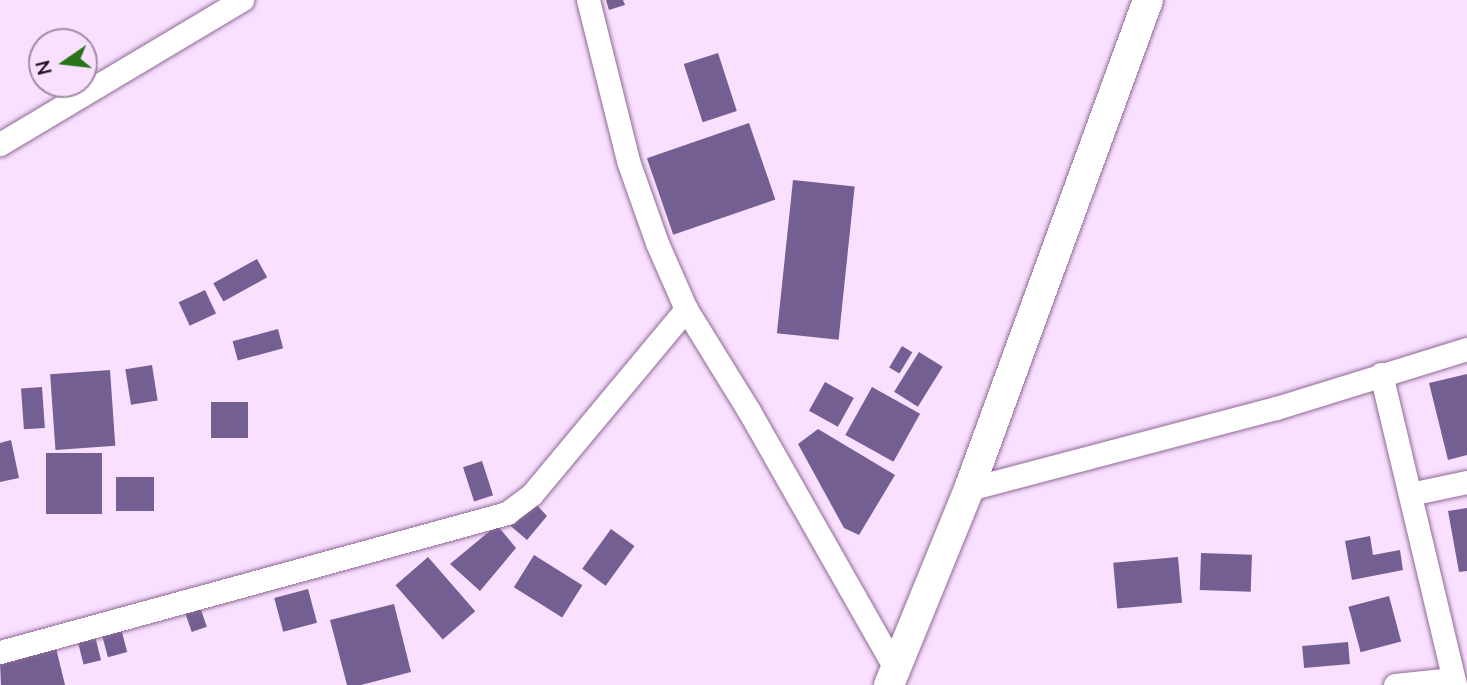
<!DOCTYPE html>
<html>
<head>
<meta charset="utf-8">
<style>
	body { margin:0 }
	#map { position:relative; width:1467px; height:685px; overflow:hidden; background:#f9e0fe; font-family:"Nunito Sans",sans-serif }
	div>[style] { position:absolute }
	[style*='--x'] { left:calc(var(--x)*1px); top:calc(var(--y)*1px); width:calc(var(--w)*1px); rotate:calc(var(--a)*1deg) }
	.building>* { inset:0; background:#735f92; transform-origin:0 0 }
	.roads { filter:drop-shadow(0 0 2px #8f6995) drop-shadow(0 0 2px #8f6995) }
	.minor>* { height:23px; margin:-11.5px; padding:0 11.5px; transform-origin:11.5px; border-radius:11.5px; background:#fff }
	.tertiary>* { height:30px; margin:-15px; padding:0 15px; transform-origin:15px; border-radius:15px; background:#fff }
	span { translate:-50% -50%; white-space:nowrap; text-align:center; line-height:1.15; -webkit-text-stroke:6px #f9e0fe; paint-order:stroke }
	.north { position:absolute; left:28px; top:28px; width:70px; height:70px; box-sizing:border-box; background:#f9e0fe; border:2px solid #a18ca4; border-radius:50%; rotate:256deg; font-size:19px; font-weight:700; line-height:28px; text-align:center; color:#1c0d1e }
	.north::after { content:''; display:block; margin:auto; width:24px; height:32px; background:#27741b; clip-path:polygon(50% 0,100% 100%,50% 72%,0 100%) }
</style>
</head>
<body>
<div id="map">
	<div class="building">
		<div style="clip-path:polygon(606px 0,623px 0,625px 5px,609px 10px)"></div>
		<div style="left:718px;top:53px;width:61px;height:36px;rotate:72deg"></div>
		<div style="left:749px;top:123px;width:81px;height:108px;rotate:71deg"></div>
		<div style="left:793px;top:180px;width:62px;height:154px;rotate:6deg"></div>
		<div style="left:257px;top:259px;width:21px;height:50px;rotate:61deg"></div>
		<div style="left:205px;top:290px;width:26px;height:29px;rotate:65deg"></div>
		<div style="left:278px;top:329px;width:20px;height:47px;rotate:75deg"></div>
		<div style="left:902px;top:346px;width:12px;height:25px;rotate:31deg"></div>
		<div style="left:919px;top:352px;width:28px;height:47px;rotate:32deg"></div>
		<div style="left:152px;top:365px;width:36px;height:27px;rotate:81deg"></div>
		<div style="left:110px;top:370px;width:76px;height:60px;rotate:86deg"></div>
		<div style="clip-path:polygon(1467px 374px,1467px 455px,1448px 460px,1429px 383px)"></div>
		<div style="left:825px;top:382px;width:33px;height:33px;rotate:29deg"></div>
		<div style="left:42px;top:387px;width:41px;height:21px;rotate:86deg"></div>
		<div style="left:872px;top:387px;width:55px;height:55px;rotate:29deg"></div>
		<div style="left:211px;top:402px;width:37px;height:36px"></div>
		<div style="clip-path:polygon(818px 429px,895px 475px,859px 535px,844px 528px,798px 444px)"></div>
		<div style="clip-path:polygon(11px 440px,19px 478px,0 482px,0 443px)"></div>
		<div style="left:46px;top:453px;width:56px;height:61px"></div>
		<div style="left:482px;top:461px;width:36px;height:20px;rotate:72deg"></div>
		<div style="left:116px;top:477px;width:38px;height:34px"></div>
		<div style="clip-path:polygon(534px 502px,547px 516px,527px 540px,507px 523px)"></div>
		<div style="clip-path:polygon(1467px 508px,1467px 571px,1459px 572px,1448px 511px)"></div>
		<div style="clip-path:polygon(497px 525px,516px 548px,480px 591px,450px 564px)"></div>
		<div style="left:611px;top:529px;width:29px;height:49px;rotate:36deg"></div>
		<div style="clip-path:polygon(1370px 536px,1373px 555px,1400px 550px,1403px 570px,1352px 580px,1345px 541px)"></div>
		<div style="left:1201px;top:553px;width:51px;height:37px;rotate:2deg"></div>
		<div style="left:534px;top:555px;width:57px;height:38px;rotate:32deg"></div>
		<div style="left:428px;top:557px;width:72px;height:43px;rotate:49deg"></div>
		<div style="left:1178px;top:557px;width:46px;height:65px;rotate:85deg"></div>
		<div style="left:308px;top:589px;width:35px;height:35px;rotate:75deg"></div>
		<div style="left:1389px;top:596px;width:47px;height:42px;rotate:75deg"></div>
		<div style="clip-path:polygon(394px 604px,411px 672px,361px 685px,347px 685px,330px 620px)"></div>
		<div style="left:200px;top:607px;width:21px;height:16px;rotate:71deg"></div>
		<div style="left:120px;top:625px;width:28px;height:20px;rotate:75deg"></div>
		<div style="left:95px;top:636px;width:25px;height:18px;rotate:76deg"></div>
		<div style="left:1348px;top:642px;width:22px;height:46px;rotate:85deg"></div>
		<div style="clip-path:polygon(56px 648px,65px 685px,1px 685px,0 662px)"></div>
	</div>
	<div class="roads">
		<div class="minor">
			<div style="--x:588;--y:0;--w:166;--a:76"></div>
			<div style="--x:628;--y:161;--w:87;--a:70.5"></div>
			<div style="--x:657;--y:243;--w:72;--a:66.3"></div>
			<div style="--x:686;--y:309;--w:120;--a:58.3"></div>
			<div style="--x:749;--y:411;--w:296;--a:60.4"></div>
			<div style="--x:0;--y:144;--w:282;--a:-30.8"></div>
			<div style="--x:1381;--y:374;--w:320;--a:76.6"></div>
			<div style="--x:969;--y:489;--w:318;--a:-14.8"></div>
			<div style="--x:1276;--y:408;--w:200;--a:-17.2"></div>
			<div style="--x:1410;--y:494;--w:58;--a:-11.9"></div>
			<div style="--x:0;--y:652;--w:526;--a:-15.33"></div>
			<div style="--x:507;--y:513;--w:31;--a:-37"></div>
			<div style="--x:532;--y:494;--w:241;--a:-50.2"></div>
			<div style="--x:1395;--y:685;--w:58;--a:-5.9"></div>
		</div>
		<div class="tertiary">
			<div style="--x:889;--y:685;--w:212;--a:-67.8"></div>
			<div style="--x:969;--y:489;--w:521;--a:-69.89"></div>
		</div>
	</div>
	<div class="north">N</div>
</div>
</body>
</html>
